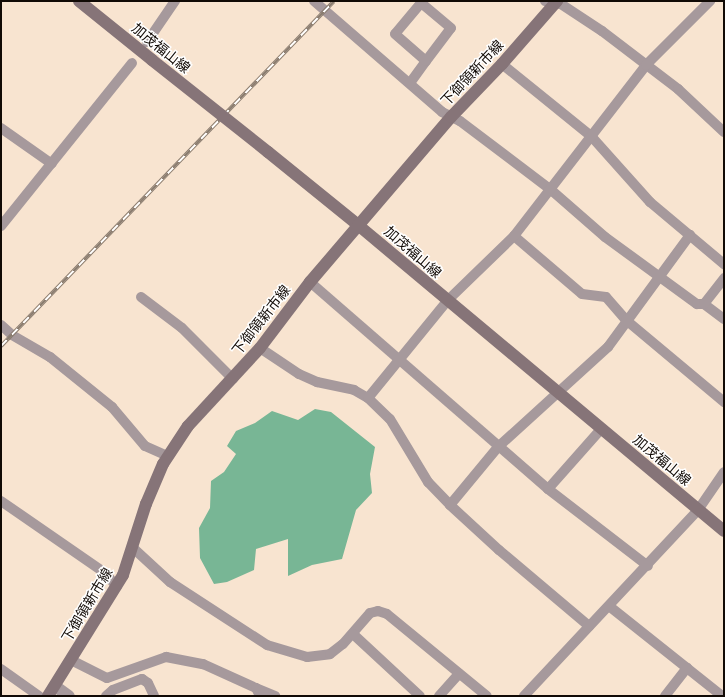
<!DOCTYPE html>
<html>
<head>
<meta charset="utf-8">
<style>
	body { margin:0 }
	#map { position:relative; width:725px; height:697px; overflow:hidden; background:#f8e4d0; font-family:"Asap Condensed","Noto Sans JP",sans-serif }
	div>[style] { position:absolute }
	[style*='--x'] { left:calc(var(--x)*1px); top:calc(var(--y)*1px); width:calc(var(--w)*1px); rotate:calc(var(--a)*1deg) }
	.forest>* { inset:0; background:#78b695 }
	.minor>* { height:10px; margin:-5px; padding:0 5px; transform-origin:5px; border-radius:5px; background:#a6999c }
	.tertiary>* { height:12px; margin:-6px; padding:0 6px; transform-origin:6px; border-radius:6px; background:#a6999c }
	.secondary>* { height:12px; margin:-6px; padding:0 6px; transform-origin:6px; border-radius:6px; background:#867478 }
	.rail>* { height:4px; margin-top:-2px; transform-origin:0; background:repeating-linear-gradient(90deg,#fff 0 8px,#8a7c6f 0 16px); box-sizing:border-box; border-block:1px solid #8a7c6f }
	.secondary-bridge>* { height:12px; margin:-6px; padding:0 6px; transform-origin:6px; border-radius:6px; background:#867478 }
	span { translate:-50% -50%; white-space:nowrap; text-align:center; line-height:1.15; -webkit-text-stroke:3px #fff; paint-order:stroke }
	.street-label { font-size:14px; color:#110a05 }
	.frame { position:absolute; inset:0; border:2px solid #110a05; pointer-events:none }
</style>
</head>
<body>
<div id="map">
	<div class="forest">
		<div style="clip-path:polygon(315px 409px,331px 412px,375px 447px,370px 474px,372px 493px,356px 510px,342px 559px,312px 565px,288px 576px,288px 539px,256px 549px,254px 570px,227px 582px,214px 584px,200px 558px,199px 528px,210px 508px,211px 481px,224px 472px,236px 454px,227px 446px,236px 431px,255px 423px,272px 411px,298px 420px)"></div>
	</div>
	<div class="minor">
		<div style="--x:314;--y:1;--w:169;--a:40.9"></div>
		<div style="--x:442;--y:112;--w:20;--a:27"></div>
		<div style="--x:460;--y:121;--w:113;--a:37.1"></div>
		<div style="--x:550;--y:189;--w:73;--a:41.1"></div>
		<div style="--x:605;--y:237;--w:114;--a:36.1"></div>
		<div style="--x:697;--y:304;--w:7;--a:0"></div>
		<div style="--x:704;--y:304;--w:25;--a:37"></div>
		<div style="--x:545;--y:1;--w:16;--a:11"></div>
		<div style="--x:561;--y:4;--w:49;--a:33.4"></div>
		<div style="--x:602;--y:31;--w:96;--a:37.3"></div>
		<div style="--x:678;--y:89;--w:63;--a:43.1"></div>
		<div style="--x:147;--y:42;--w:50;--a:-55.7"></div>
		<div style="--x:502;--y:64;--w:114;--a:39"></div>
		<div style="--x:591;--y:136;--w:89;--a:48.2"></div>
		<div style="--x:650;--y:202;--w:97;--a:40"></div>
		<div style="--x:410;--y:83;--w:27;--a:-54"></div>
		<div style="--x:426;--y:61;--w:41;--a:-52.9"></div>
		<div style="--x:451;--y:28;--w:39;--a:-140"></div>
		<div style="--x:421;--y:3;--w:40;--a:130"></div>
		<div style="--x:395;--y:34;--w:41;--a:41.1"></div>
		<div style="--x:1;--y:128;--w:62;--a:35.2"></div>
		<div style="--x:1;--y:226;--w:209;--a:-51.2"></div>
		<div style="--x:514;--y:236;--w:89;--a:40.5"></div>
		<div style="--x:582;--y:294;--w:24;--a:7"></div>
		<div style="--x:606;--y:297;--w:30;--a:49"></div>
		<div style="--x:626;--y:320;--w:128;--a:39.9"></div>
		<div style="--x:310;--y:282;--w:315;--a:41"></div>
		<div style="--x:548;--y:489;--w:126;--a:37.6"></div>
		<div style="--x:141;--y:297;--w:51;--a:37.1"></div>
		<div style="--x:182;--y:328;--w:72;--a:45"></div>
		<div style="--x:704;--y:304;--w:33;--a:-52"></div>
		<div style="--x:1;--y:325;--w:15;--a:42"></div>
		<div style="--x:12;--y:335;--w:44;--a:30.1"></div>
		<div style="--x:50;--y:357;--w:80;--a:38.9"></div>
		<div style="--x:112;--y:407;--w:51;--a:49.8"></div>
		<div style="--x:145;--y:446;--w:24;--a:24"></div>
		<div style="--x:260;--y:348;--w:47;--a:33.7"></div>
		<div style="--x:299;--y:374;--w:20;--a:24"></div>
		<div style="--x:317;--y:382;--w:38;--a:12"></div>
		<div style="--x:354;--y:390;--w:16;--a:30"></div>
		<div style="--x:368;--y:398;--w:30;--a:44"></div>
		<div style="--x:390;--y:419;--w:74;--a:58.9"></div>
		<div style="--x:428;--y:482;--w:32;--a:46"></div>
		<div style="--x:450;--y:505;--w:67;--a:42.6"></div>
		<div style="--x:499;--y:550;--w:118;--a:40.2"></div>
		<div style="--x:368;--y:398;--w:125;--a:-50.8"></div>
		<div style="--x:447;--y:301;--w:93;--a:-44.1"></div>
		<div style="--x:514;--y:236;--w:216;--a:-52.3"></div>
		<div style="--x:646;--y:65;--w:91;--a:-45"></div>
		<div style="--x:548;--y:489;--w:80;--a:-48.5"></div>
		<div style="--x:1;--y:501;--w:126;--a:34.7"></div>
		<div style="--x:105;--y:573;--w:18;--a:49"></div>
		<div style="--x:450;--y:505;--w:75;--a:-50.4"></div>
		<div style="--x:498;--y:447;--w:149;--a:-42.3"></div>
		<div style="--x:608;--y:347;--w:139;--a:-53.8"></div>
		<div style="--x:132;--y:547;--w:52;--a:42.6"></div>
		<div style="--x:170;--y:582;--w:116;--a:33"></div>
		<div style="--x:267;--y:645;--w:42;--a:16.7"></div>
		<div style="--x:307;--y:657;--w:23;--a:-7"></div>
		<div style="--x:330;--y:654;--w:16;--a:-38"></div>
		<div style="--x:343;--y:644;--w:41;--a:-48.9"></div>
		<div style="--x:370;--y:613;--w:8;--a:-14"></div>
		<div style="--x:378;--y:611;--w:9;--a:18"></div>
		<div style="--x:387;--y:614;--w:129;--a:39.4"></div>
		<div style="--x:609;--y:606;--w:144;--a:38.5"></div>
		<div style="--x:353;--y:634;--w:91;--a:42.8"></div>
		<div style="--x:71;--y:660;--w:40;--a:26.6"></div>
		<div style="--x:107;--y:678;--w:63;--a:-19.6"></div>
		<div style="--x:166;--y:657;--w:38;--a:11"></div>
		<div style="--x:203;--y:664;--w:58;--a:24.4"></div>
		<div style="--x:256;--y:688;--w:9;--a:63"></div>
		<div style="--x:1;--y:669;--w:47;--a:35.4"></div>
		<div style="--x:256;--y:688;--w:21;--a:23"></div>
		<div style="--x:106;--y:696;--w:9;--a:-41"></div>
		<div style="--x:113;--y:690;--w:31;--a:-21"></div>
		<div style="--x:142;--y:679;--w:7;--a:34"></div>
		<div style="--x:148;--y:683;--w:14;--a:65"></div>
		<div style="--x:439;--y:696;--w:30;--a:-48"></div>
		<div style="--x:524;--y:696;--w:255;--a:-46.9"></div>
		<div style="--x:698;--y:510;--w:46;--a:-55.6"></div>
		<div style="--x:665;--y:696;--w:36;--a:-52"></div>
	</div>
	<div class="tertiary">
		<div style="--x:55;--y:686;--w:17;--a:36"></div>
	</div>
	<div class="secondary">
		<div style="--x:79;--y:1;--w:94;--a:38.9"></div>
		<div style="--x:268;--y:152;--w:116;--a:39"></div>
		<div style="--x:358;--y:225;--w:477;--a:39.9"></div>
		<div style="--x:48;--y:696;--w:142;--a:-58.2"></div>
		<div style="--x:123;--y:575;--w:75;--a:-72.1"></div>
		<div style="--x:146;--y:504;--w:43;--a:-67"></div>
		<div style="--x:163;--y:464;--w:45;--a:-56.7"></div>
		<div style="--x:188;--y:426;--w:106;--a:-47.3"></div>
		<div style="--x:260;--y:348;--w:83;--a:-52.9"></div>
		<div style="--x:310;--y:282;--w:217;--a:-49.5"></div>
		<div style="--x:451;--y:117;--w:74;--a:-46.1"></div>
		<div style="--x:502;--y:64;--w:84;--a:-48.9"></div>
	</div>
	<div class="rail">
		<div style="--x:1;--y:346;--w:479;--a:-46"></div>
	</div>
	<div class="secondary-bridge">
		<div style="--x:152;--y:60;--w:148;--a:38.4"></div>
	</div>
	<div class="street-label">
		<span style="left:161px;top:48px;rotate:39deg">加茂福山線</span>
		<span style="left:472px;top:73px;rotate:-47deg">下御領新市線</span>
		<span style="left:413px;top:252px;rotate:41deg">加茂福山線</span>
		<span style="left:261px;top:320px;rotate:-52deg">下御領新市線</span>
		<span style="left:662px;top:460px;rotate:40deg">加茂福山線</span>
		<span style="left:87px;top:605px;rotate:-59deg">下御領新市線</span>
	</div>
	<div class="frame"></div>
</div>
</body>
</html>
